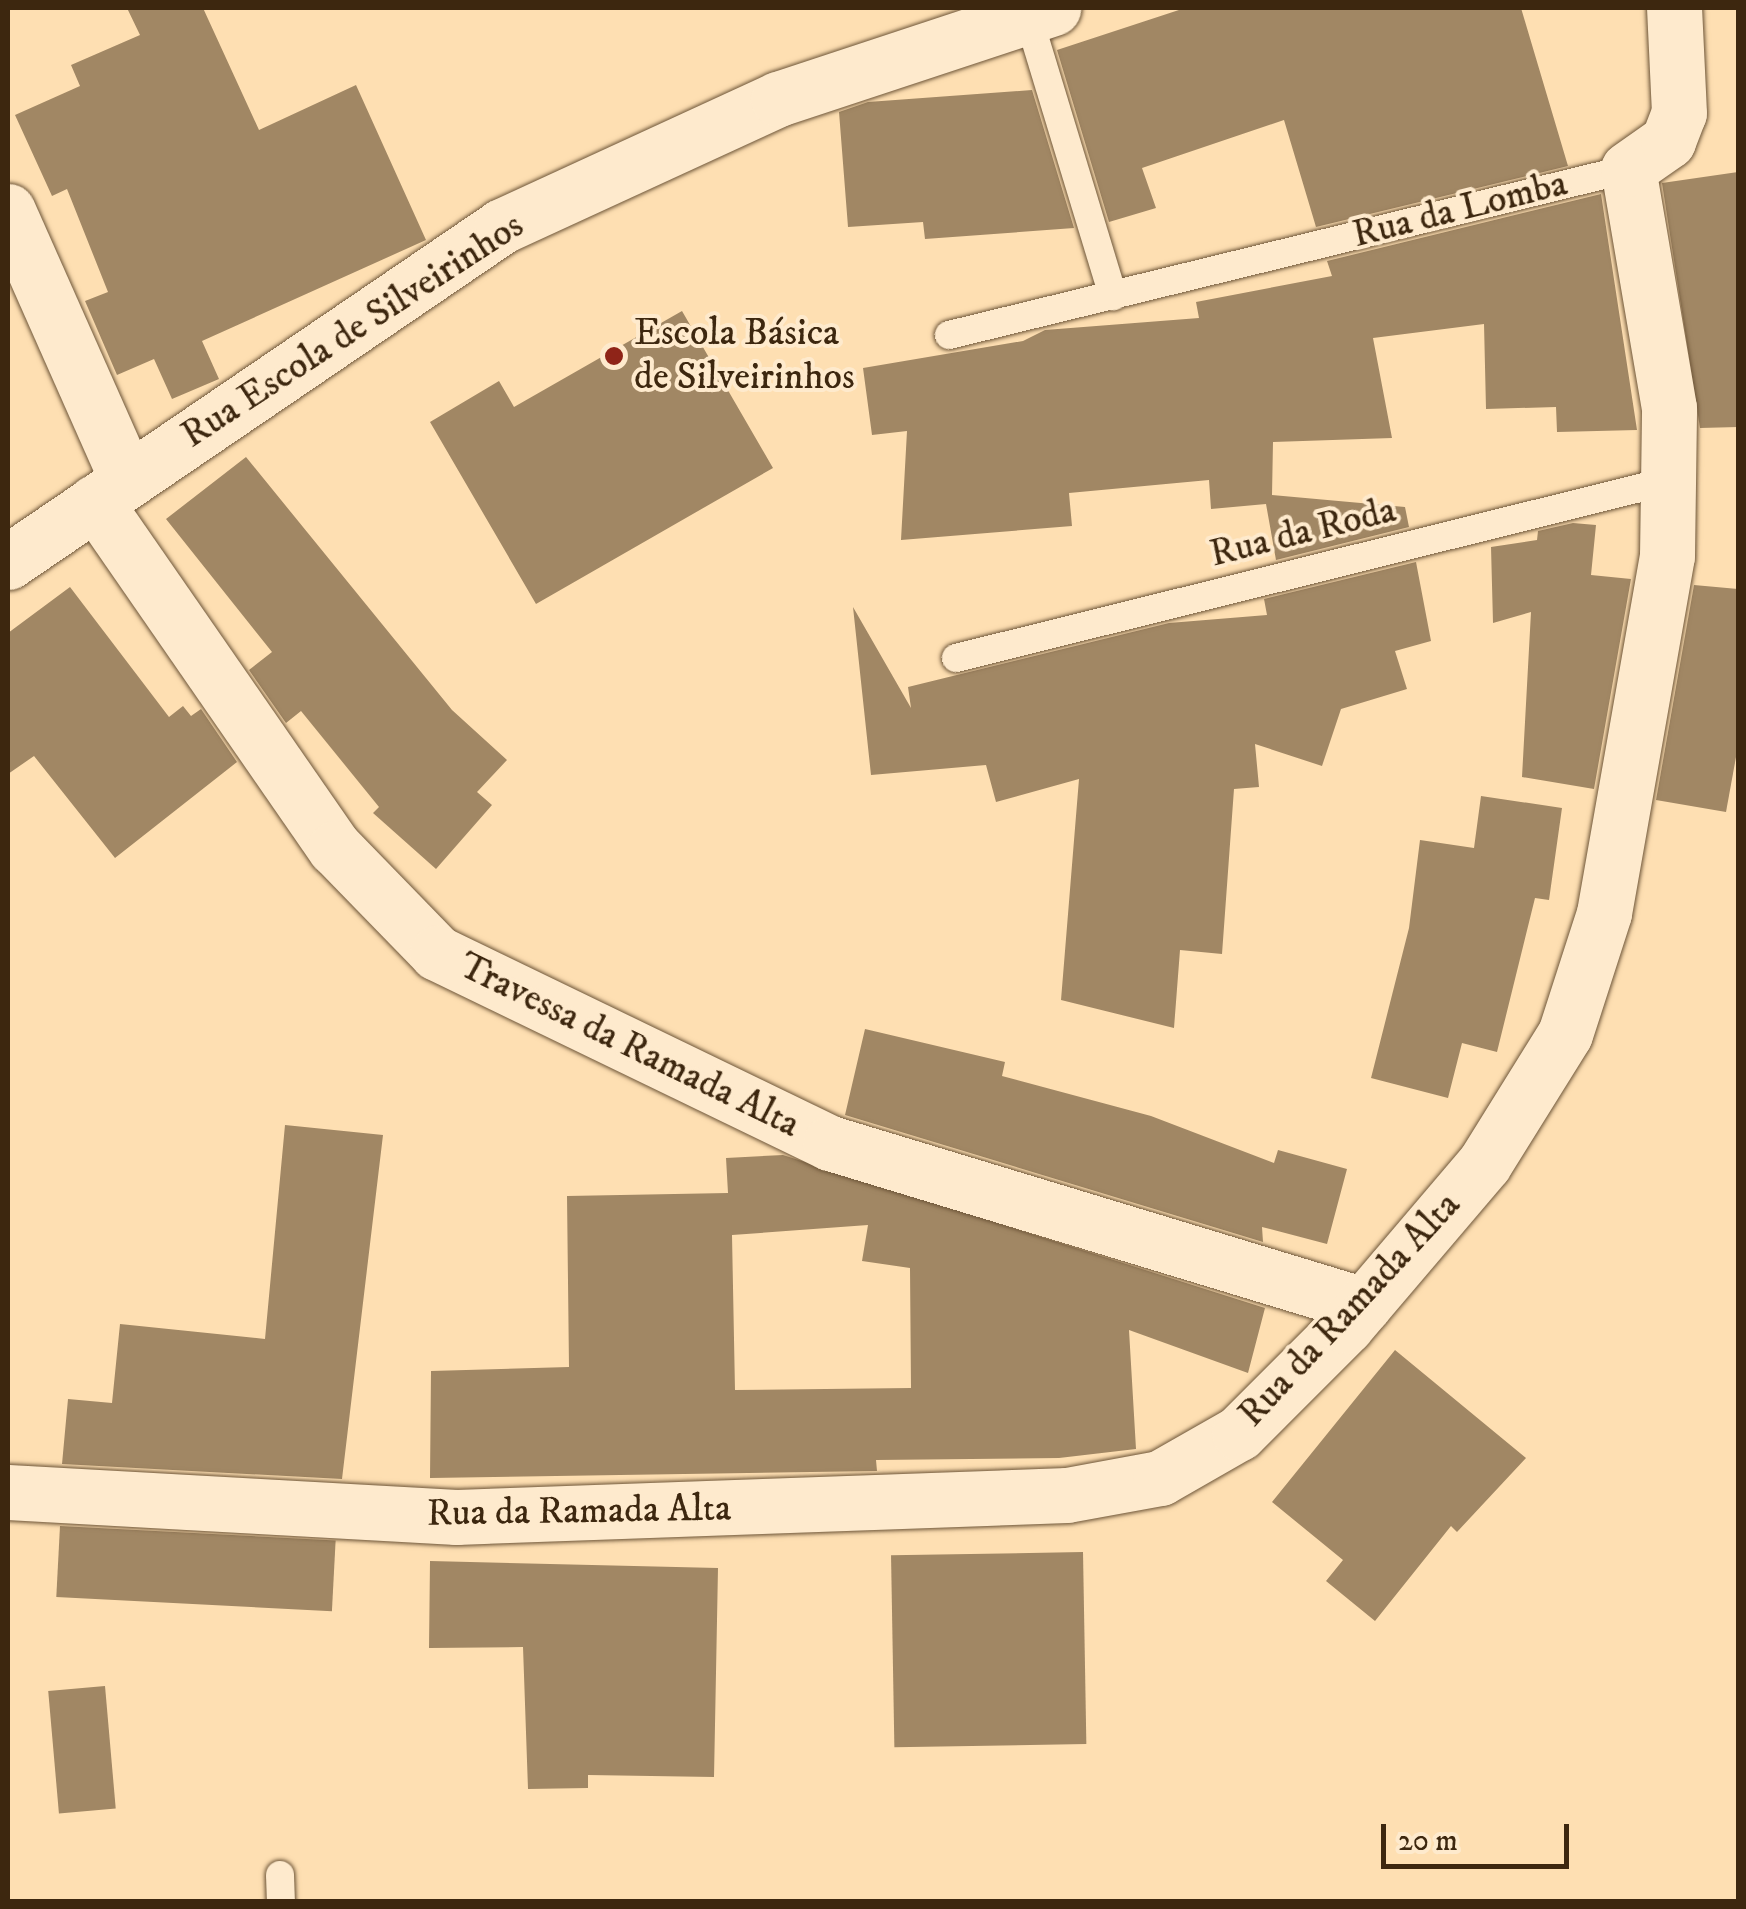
<!DOCTYPE html>
<html>
<head>
<meta charset="utf-8">
<style>
	body { margin:0 }
	#map { position:relative; width:1746px; height:1909px; overflow:hidden; background:#fedfb2; font-family:"IM FELL DW Pica",serif }
	div>[style] { position:absolute }
	[style*='--x'] { left:calc(var(--x)*1px); top:calc(var(--y)*1px); width:calc(var(--w)*1px); rotate:calc(var(--a)*1deg) }
	.building>* { inset:0; background:#a18764; transform-origin:0 0 }
	.roads { filter:drop-shadow(0 0 2px #6d5538) drop-shadow(0 0 2px #6d5538) }
	.service>* { height:28px; margin:-14px; padding:0 14px; transform-origin:14px; border-radius:14px; background:#feeacd }
	.minor>* { height:55px; margin:-27.5px; padding:0 27.5px; transform-origin:27.5px; border-radius:27.5px; background:#feeacd }
	.dots>* { width:28px; height:28px; translate:-50% -50%; box-sizing:border-box; border:5px solid #feeacd; border-radius:50% }
	span { translate:-50% -50%; white-space:nowrap; text-align:center; line-height:1.15; -webkit-text-stroke:8px #feeacd; paint-order:stroke }
	.street-label { font-size:38px; color:#3d270f }
	.poi-label { font-size:38px; color:#3d270f }
	.left { translate:0 -50%; text-align:left }
	.frame { position:absolute; inset:0; border:10px solid #3d270f; pointer-events:none }
	.scale { position:absolute; left:1381px; top:1824px; width:188px; height:45px; box-sizing:border-box; border:5px solid #3d270f; border-top:0; padding-left:12px; font-size:30px; line-height:35px; white-space:nowrap; color:#3d270f; -webkit-text-stroke:8px #feeacd; paint-order:stroke }
</style>
</head>
<body>
<div id="map">
	<div class="building">
		<div style="clip-path:polygon(127px 8px,203px 8px,259px 130px,356px 85px,426px 240px,202px 341px,219px 379px,172px 399px,154px 359px,117px 375px,85px 301px,108px 292px,67px 189px,52px 196px,15px 115px,80px 86px,71px 65px,140px 35px)"></div>
		<div style="clip-path:polygon(1185px 8px,1521px 8px,1568px 166px,1316px 227px,1284px 120px,1142px 168px,1156px 208px,1109px 222px,1057px 50px)"></div>
		<div style="clip-path:polygon(1032px 90px,1074px 228px,925px 239px,923px 222px,848px 227px,839px 112px,868px 102px)"></div>
		<div style="clip-path:polygon(1738px 172px,1738px 427px,1700px 428px,1662px 183px)"></div>
		<div style="clip-path:polygon(1601px 194px,1637px 430px,1557px 432px,1556px 407px,1486px 409px,1484px 324px,1373px 338px,1392px 438px,1273px 442px,1272px 495px,1405px 507px,1409px 527px,1276px 560px,1266px 504px,1211px 509px,1209px 480px,1069px 493px,1072px 526px,901px 540px,907px 431px,872px 435px,863px 368px,1023px 341px,1045px 330px,1199px 318px,1196px 302px,1332px 276px,1327px 261px)"></div>
		<div style="clip-path:polygon(682px 311px,773px 468px,536px 604px,430px 422px,499px 381px,514px 407px)"></div>
		<div style="clip-path:polygon(246px 457px,452px 710px,507px 760px,477px 792px,492px 805px,436px 869px,373px 813px,379px 807px,301px 711px,286px 723px,249px 670px,272px 652px,166px 519px)"></div>
		<div style="clip-path:polygon(1573px 523px,1596px 525px,1591px 575px,1631px 579px,1594px 789px,1522px 777px,1531px 612px,1493px 623px,1491px 547px,1537px 540px,1538px 531px)"></div>
		<div style="clip-path:polygon(1416px 562px,1431px 641px,1395px 651px,1407px 689px,1341px 709px,1322px 766px,1255px 744px,1259px 787px,1234px 789px,1222px 954px,1180px 950px,1174px 1028px,1061px 1000px,1079px 779px,996px 802px,986px 765px,871px 775px,853px 607px,911px 708px,908px 687px,1169px 623px,1267px 615px,1264px 599px)"></div>
		<div style="clip-path:polygon(1694px 585px,1738px 589px,1738px 746px,1726px 812px,1656px 800px)"></div>
		<div style="clip-path:polygon(70px 587px,169px 717px,183px 706px,191px 716px,201px 709px,237px 762px,115px 858px,34px 756px,8px 774px,8px 633px)"></div>
		<div style="clip-path:polygon(1481px 796px,1562px 808px,1549px 900px,1535px 898px,1497px 1052px,1462px 1043px,1448px 1098px,1371px 1078px,1409px 928px,1420px 840px,1474px 848px)"></div>
		<div style="clip-path:polygon(865px 1029px,1005px 1062px,1002px 1076px,1151px 1116px,1274px 1163px,1278px 1150px,1347px 1169px,1327px 1244px,1262px 1227px,1263px 1242px,845px 1115px)"></div>
		<div style="clip-path:polygon(285px 1125px,383px 1135px,342px 1479px,62px 1464px,68px 1399px,112px 1403px,120px 1324px,265px 1339px)"></div>
		<div style="clip-path:polygon(evenodd,783px 1155px,1265px 1308px,1248px 1373px,1129px 1330px,1136px 1449px,1059px 1458px,876px 1460px,877px 1471px,430px 1478px,431px 1371px,569px 1367px,567px 1196px,728px 1193px,726px 1158px,783px 1155px,868px 1225px,862px 1261px,910px 1268px,911px 1388px,735px 1390px,732px 1235px,868px 1225px)"></div>
		<div style="clip-path:polygon(1395px 1350px,1526px 1458px,1457px 1532px,1451px 1526px,1375px 1621px,1326px 1581px,1343px 1560px,1272px 1502px)"></div>
		<div style="left:60px;top:1526px;width:276px;height:71px;rotate:3deg"></div>
		<div style="left:1083px;top:1552px;width:192px;height:192px;rotate:89deg"></div>
		<div style="clip-path:polygon(430px 1561px,718px 1568px,714px 1777px,588px 1775px,588px 1788px,528px 1789px,523px 1647px,429px 1648px)"></div>
		<div style="left:105px;top:1686px;width:123px;height:57px;rotate:85deg"></div>
	</div>
	<div class="roads">
		<div class="service">
			<div style="--x:1028;--y:16;--w:293;--a:73.1"></div>
			<div style="--x:949;--y:335;--w:699;--a:-13.74"></div>
			<div style="--x:956;--y:658;--w:734;--a:-13.96"></div>
			<div style="--x:280;--y:1875;--w:27;--a:88"></div>
		</div>
		<div class="minor">
			<div style="--x:8;--y:211;--w:294;--a:66.1"></div>
			<div style="--x:95;--y:502;--w:421;--a:55.3"></div>
			<div style="--x:335;--y:848;--w:146;--a:45.8"></div>
			<div style="--x:437;--y:953;--w:437;--a:25.8"></div>
			<div style="--x:830;--y:1143;--w:558;--a:16.88"></div>
			<div style="--x:8;--y:562;--w:597;--a:-34.22"></div>
			<div style="--x:502;--y:226;--w:304;--a:-24.7"></div>
			<div style="--x:778;--y:99;--w:290;--a:-18.3"></div>
			<div style="--x:8;--y:1492;--w:449;--a:3.2"></div>
			<div style="--x:456;--y:1517;--w:611;--a:-2.06"></div>
			<div style="--x:1067;--y:1495;--w:95;--a:-10.4"></div>
			<div style="--x:1160;--y:1478;--w:91;--a:-29.7"></div>
			<div style="--x:1239;--y:1433;--w:151;--a:-45"></div>
			<div style="--x:1346;--y:1326;--w:213;--a:-49.6"></div>
			<div style="--x:1484;--y:1164;--w:153;--a:-58.1"></div>
			<div style="--x:1565;--y:1034;--w:127;--a:-72.1"></div>
			<div style="--x:1604;--y:913;--w:363;--a:-80"></div>
			<div style="--x:1667;--y:556;--w:148;--a:-89.2"></div>
			<div style="--x:1669;--y:408;--w:242;--a:-99.7"></div>
			<div style="--x:1628;--y:169;--w:49;--a:-35"></div>
			<div style="--x:1668;--y:141;--w:30;--a:-69"></div>
			<div style="--x:1679;--y:113;--w:105;--a:-92.7"></div>
		</div>
	</div>
	<div class="dots">
		<div style="left:614px;top:356px;background:#8f2418"></div>
	</div>
	<div class="street-label">
		<span style="left:1460px;top:210px;rotate:-14deg">Rua da Lomba</span>
		<span style="left:353px;top:331px;rotate:-33deg">Rua Escola de Silveirinhos</span>
		<span style="left:1303px;top:533px;rotate:-14deg">Rua da Roda</span>
		<span style="left:629px;top:1046px;rotate:26deg">Travessa da Ramada Alta</span>
		<span style="left:1350px;top:1310px;rotate:-47deg">Rua da Ramada Alta</span>
		<span style="left:579px;top:1512px;rotate:-1deg">Rua da Ramada Alta</span>
	</div>
	<div class="poi-label">
		<span class="left" style="left:634px;top:356px">Escola Básica<br>de Silveirinhos</span>
	</div>
	<div class="frame"></div>
	<div class="scale">20 m</div>
</div>
</body>
</html>
